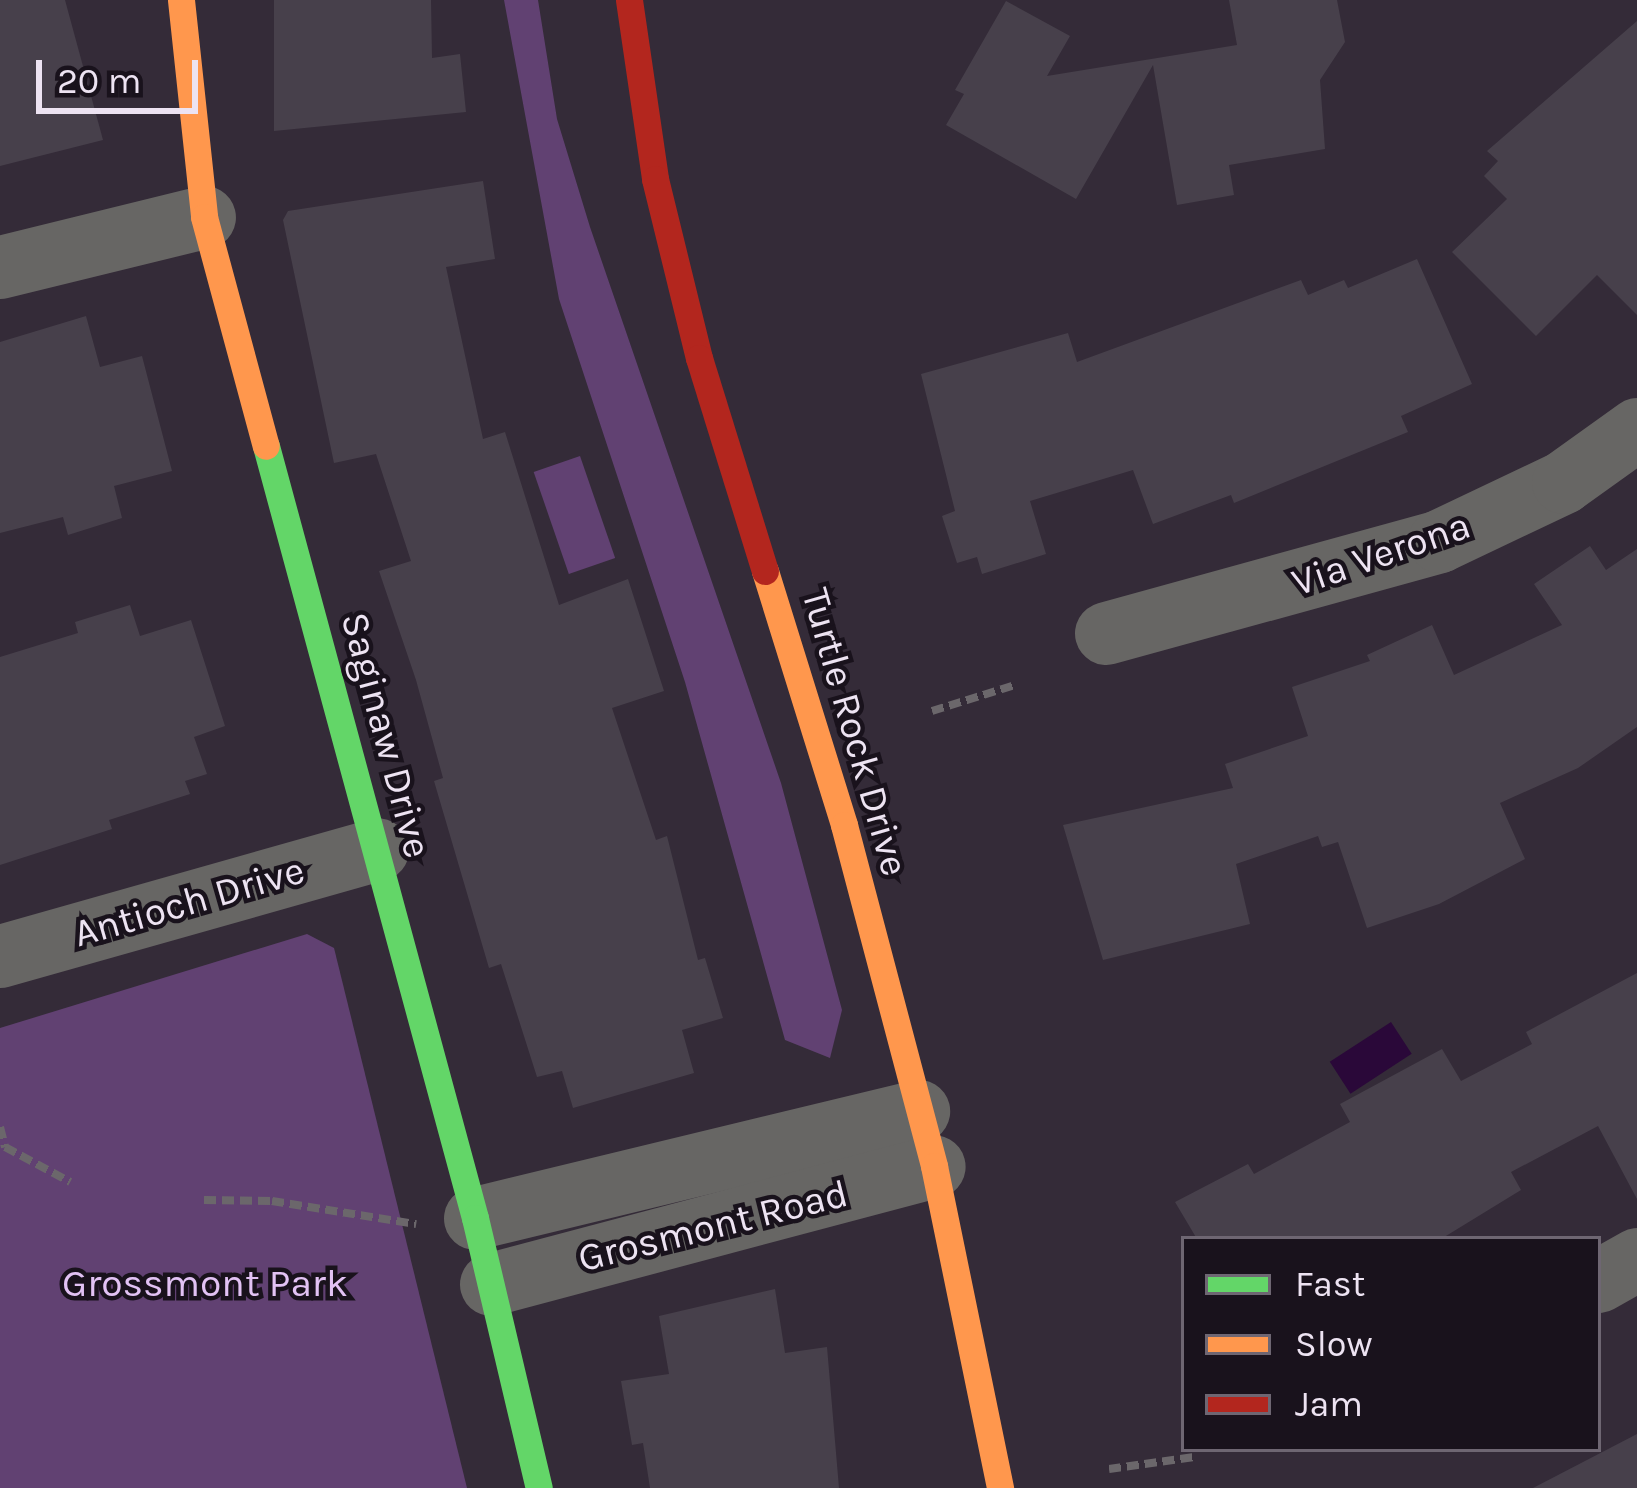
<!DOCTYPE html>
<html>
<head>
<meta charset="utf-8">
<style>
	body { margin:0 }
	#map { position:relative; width:1637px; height:1488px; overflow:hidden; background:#342b38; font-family:Karla,sans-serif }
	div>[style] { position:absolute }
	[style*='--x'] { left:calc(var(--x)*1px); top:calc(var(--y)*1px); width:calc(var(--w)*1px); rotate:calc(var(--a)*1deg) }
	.green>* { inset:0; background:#614172; transform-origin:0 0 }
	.water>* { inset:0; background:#2a0839; transform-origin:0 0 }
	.building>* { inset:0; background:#47404b }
	.path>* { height:8px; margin-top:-4px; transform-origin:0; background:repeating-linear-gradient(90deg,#6b676b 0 12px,transparent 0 18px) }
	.street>* { height:63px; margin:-31.5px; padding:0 31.5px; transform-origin:31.5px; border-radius:31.5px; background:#676664 }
	.fast>* { height:27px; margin:-13.5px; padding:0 13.5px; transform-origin:13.5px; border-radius:13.5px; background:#63d668 }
	.slow>* { height:27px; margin:-13.5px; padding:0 13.5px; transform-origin:13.5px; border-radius:13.5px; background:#ff974d }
	.jam>* { height:27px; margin:-13.5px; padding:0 13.5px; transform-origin:13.5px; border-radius:13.5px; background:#b3261e }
	span { translate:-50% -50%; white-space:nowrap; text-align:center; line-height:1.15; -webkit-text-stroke:9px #19121c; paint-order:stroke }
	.street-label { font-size:39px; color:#ede3f2 }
	.park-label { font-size:39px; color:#e2c2f4 }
	.legend { position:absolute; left:1181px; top:1236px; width:420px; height:216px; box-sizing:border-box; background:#19121c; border:3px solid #6e6672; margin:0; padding:15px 21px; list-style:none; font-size:36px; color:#ede3f2 }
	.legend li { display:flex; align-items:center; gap:24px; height:60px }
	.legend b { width:60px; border:3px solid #6e6672 }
	.scale { position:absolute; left:36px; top:60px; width:162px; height:54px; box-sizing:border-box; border:6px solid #ede3f2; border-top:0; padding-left:15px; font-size:36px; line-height:42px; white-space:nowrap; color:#ede3f2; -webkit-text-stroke:9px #19121c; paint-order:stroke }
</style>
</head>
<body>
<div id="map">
	<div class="green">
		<div style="clip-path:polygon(504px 0,538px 0,557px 119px,590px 227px,781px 783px,842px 1010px,830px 1058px,785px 1040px,685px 682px,559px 299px)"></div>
		<div style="left:580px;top:456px;width:108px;height:49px;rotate:71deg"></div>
		<div style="clip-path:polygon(307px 934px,334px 948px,467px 1488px,0 1488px,0 1028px)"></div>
	</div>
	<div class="water">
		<div style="left:1391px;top:1022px;width:38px;height:73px;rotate:57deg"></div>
	</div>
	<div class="building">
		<div style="clip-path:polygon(0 0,65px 0,103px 140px,0 166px)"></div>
		<div style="clip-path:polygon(274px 0,431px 0,432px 58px,460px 54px,466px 112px,274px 131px)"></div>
		<div style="clip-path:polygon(1229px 0,1337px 0,1345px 42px,1320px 80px,1325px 149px,1229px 165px,1234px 195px,1177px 205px,1153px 65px,1076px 199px,946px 125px,964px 94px,955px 90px,1006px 1px,1070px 36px,1047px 76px,1237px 45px)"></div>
		<div style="clip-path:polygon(1637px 21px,1637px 315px,1597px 275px,1536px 336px,1452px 252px,1507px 199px,1484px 176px,1498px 161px,1487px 151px)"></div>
		<div style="clip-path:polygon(483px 181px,495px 259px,446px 267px,483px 439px,505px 432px,559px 605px,628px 579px,664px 691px,612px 708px,656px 840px,667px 836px,698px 960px,705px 958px,723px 1018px,682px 1030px,694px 1073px,573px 1108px,562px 1071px,537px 1077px,501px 964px,489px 968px,434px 781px,443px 778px,416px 680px,379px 571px,411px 561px,376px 454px,334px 463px,283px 220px,288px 211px)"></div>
		<div style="clip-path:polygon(1417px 259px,1472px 384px,1401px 416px,1408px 432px,1234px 503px,1231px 495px,1153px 524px,1133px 470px,1030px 501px,1046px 554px,982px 574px,977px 557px,957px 563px,942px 516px,955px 511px,921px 374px,1068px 333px,1077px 362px,1301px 280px,1308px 295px,1344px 280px,1348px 288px)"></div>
		<div style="clip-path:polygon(86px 316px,100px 367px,142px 356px,172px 471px,114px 486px,122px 518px,68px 535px,63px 517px,0 533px,0 342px)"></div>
		<div style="clip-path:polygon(1590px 546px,1606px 570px,1637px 549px,1637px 727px,1578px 768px,1500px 803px,1525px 859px,1439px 904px,1367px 928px,1338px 842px,1322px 847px,1318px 836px,1236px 864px,1250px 924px,1103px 960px,1063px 825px,1233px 788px,1225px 764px,1308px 736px,1292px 687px,1370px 661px,1367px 655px,1432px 625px,1454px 675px,1562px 625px,1534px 584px)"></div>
		<div style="clip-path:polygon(130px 605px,140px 636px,191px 620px,225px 726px,194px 737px,207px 774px,185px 781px,190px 794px,109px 820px,112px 829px,0 865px,0 657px,78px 633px,75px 622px)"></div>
		<div style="clip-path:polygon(1637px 973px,1637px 1199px,1598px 1126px,1511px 1172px,1521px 1190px,1441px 1239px,1197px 1239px,1175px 1202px,1248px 1164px,1254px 1174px,1350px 1122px,1340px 1104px,1442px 1049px,1461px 1081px,1532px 1044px,1526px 1032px)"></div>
		<div style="clip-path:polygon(775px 1289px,785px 1353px,827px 1347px,839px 1488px,650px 1488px,643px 1443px,632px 1445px,621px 1381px,669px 1374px,659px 1316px)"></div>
		<div style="clip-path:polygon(1637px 1434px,1637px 1488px,1533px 1488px)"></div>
	</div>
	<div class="path">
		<div style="--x:932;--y:711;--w:87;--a:-17.4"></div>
		<div style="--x:0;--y:1127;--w:21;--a:76"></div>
		<div style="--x:5;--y:1147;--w:74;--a:28.3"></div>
		<div style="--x:204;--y:1200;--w:68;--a:0.8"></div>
		<div style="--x:272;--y:1201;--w:146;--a:9.1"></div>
		<div style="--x:1109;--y:1469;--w:86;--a:-8"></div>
	</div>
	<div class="street">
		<div style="--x:0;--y:267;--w:210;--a:-13.8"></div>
		<div style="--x:1106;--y:633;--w:345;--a:-15.4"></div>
		<div style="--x:1439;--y:541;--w:137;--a:-25.4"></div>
		<div style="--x:1563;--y:482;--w:91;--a:-35.6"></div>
		<div style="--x:0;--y:956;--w:392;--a:-15.8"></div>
		<div style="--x:475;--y:1218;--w:456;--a:-13.6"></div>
		<div style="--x:1598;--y:1281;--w:45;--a:-29.4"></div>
		<div style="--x:491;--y:1284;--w:458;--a:-14.9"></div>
	</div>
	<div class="fast">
		<div style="--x:266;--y:446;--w:800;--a:74.85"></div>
		<div style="--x:475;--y:1218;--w:277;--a:76.7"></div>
	</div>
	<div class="slow">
		<div style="--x:181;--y:0;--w:218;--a:83.9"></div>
		<div style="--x:204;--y:217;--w:237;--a:74.9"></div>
		<div style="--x:765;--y:571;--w:266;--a:72.7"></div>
		<div style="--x:844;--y:825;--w:353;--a:75.2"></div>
		<div style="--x:934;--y:1166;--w:329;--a:78.4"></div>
	</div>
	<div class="jam">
		<div style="--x:629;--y:0;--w:181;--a:81.7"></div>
		<div style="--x:655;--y:179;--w:184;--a:76.2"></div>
		<div style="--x:699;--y:358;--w:223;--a:72.8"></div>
	</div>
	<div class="street-label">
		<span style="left:1381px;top:554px;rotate:-19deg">Via Verona</span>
		<span style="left:855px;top:732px;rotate:74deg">Turtle Rock Drive</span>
		<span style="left:386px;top:735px;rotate:75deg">Saginaw Drive</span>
		<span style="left:189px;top:902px;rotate:-16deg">Antioch Drive</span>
		<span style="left:713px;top:1226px;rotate:-14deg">Grosmont Road</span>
	</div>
	<div class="park-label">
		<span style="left:205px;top:1283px">Grossmont Park</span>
	</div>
	<ul class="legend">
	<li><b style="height:15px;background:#63d668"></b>Fast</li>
	<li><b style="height:15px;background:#ff974d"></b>Slow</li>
	<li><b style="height:15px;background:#b3261e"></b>Jam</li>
	</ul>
	<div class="scale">20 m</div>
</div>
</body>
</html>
